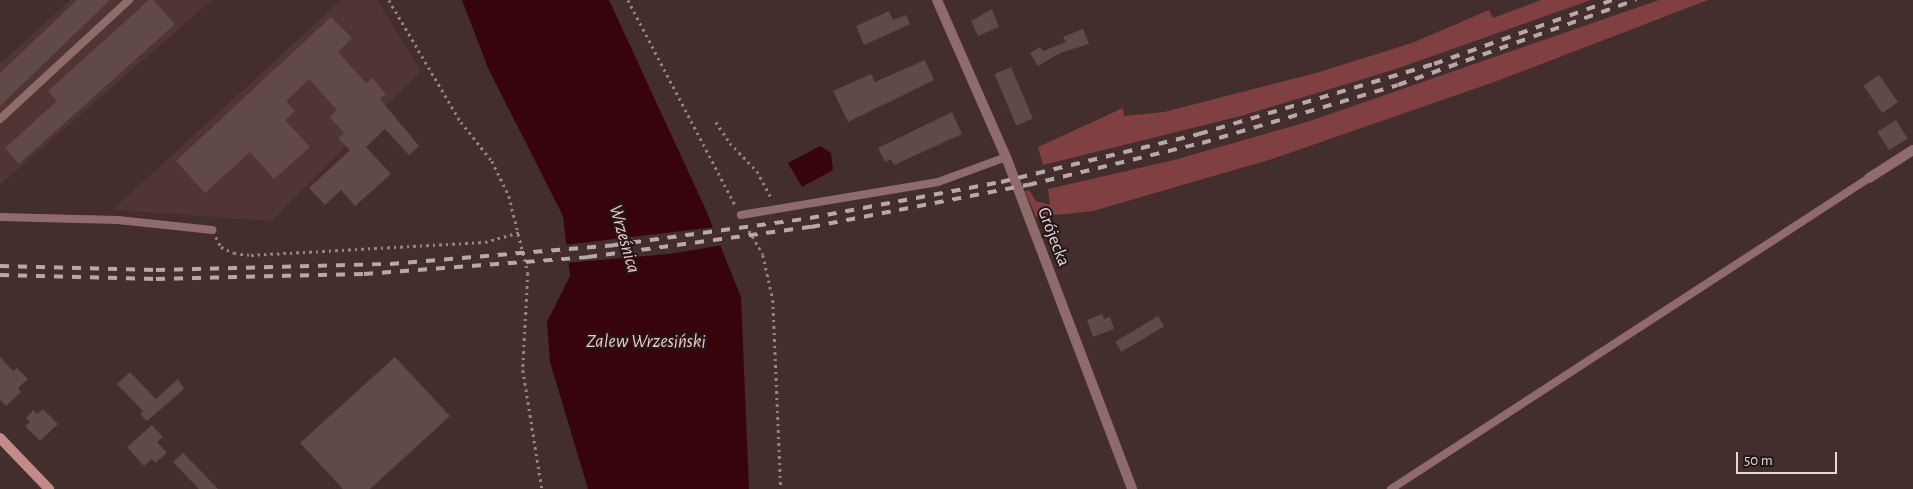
<!DOCTYPE html>
<html>
<head>
<meta charset="utf-8">
<style>
	body { margin:0 }
	#map { position:relative; width:1913px; height:489px; overflow:hidden; background:#432d2d; font-family:"Alegreya Sans",sans-serif }
	div>[style] { position:absolute }
	[style*='--x'] { left:calc(var(--x)*1px); top:calc(var(--y)*1px); width:calc(var(--w)*1px); rotate:calc(var(--a)*1deg) }
	.built>* { inset:0; background:#513434 }
	.green>* { inset:0; background:#803f41 }
	.water>* { inset:0; background:#38040b }
	.pier>* { inset:0; background:#432d2d }
	.building>* { inset:0; background:#614948; transform-origin:0 0 }
	.path>* { height:2.5px; margin-top:-1.25px; transform-origin:0; background:repeating-linear-gradient(90deg,#968383 0 2.5px,transparent 0 6.5px) }
	.lane>* { height:8px; margin:-4px; padding:0 4px; transform-origin:4px; border-radius:4px; background:#8f6c6b }
	.street>* { height:10px; margin:-5px; padding:0 5px; transform-origin:5px; border-radius:5px; background:#8f6c6b }
	.secondary>* { height:10px; margin:-5px; padding:0 5px; transform-origin:5px; border-radius:5px; background:#c28a8a }
	.rail>* { height:4px; margin-top:-2px; transform-origin:0; background:repeating-linear-gradient(90deg,#b9a8a8 0 9px,transparent 0 18px) }
	span { translate:-50% -50%; white-space:nowrap; text-align:center; line-height:1.15; -webkit-text-stroke:4px #231818; paint-order:stroke }
	.street-label { font-size:18px; color:#e5d6d6 }
	.water-label { font-size:19px; color:#f4c7c6; font-style:italic }
	.scale { position:absolute; left:1736px; top:452px; width:101px; height:22px; box-sizing:border-box; border:2px solid #e5d6d6; border-top:0; padding-left:6px; font-size:15px; line-height:18px; white-space:nowrap; color:#e5d6d6; -webkit-text-stroke:4px #231818; paint-order:stroke }
</style>
</head>
<body>
<div id="map">
	<div class="built">
		<div style="clip-path:polygon(70px 0,212px 0,0 185px,0 64px)"></div>
		<div style="clip-path:polygon(341px 0,377px 0,421px 71px,272px 221px,112px 210px)"></div>
	</div>
	<div class="green">
		<div style="clip-path:polygon(1541px 0,1591px 0,1396px 69px,1241px 116px,1043px 165px,1038px 147px,1123px 108px,1124px 116px,1164px 112px,1316px 73px,1412px 43px,1489px 10px,1493px 18px)"></div>
		<div style="clip-path:polygon(1659px 0,1708px 0,1497px 81px,1272px 159px,1093px 211px,1036px 217px,1025px 191px,1029px 190px,1036px 201px,1050px 205px,1048px 189px,1174px 160px,1310px 121px)"></div>
	</div>
	<div class="water">
		<div style="clip-path:polygon(462px 0,609px 0,706px 210px,741px 297px,749px 489px,588px 489px,550px 362px,547px 322px,570px 276px,563px 216px,488px 68px)"></div>
		<div style="clip-path:polygon(820px 146px,831px 153px,833px 170px,802px 187px,788px 163px)"></div>
	</div>
	<div class="pier">
		<div style="clip-path:polygon(716px 227px,723px 245px,669px 254px,566px 263px,564px 245px)"></div>
	</div>
	<div class="building">
		<div style="clip-path:polygon(77px 0,110px 0,0 106px,0 73px)"></div>
		<div style="clip-path:polygon(149px 0,153px 0,175px 24px,19px 164px,5px 148px,57px 101px,48px 91px)"></div>
		<div style="clip-path:polygon(992px 9px,999px 27px,978px 36px,971px 21px)"></div>
		<div style="clip-path:polygon(889px 11px,893px 20px,906px 15px,910px 24px,864px 45px,856px 26px)"></div>
		<div style="clip-path:polygon(331px 17px,352px 38px,338px 52px,366px 83px,372px 78px,386px 94px,380px 99px,419px 146px,409px 155px,385px 129px,366px 147px,391px 174px,355px 206px,341px 190px,325px 205px,309px 188px,350px 150px,338px 138px,344px 133px,330px 117px,337px 110px,309px 79px,286px 101px,295px 111px,285px 120px,310px 147px,274px 179px,250px 152px,205px 193px,176px 161px)"></div>
		<div style="clip-path:polygon(1083px 29px,1089px 44px,1060px 53px,1038px 66px,1030px 53px,1040px 47px,1043px 51px,1066px 42px,1063px 37px)"></div>
		<div style="clip-path:polygon(925px 60px,934px 80px,848px 122px,833px 91px,871px 74px,875px 82px)"></div>
		<div style="left:1011px;top:67px;width:56px;height:18px;rotate:67deg"></div>
		<div style="left:1879px;top:75px;width:33px;height:19px;rotate:55deg"></div>
		<div style="clip-path:polygon(952px 112px,962px 134px,894px 165px,891px 159px,885px 162px,878px 148px)"></div>
		<div style="left:1896px;top:120px;width:22px;height:22px;rotate:58deg"></div>
		<div style="clip-path:polygon(1102px 314px,1104px 319px,1110px 317px,1114px 329px,1093px 337px,1087px 320px)"></div>
		<div style="left:1158px;top:316px;width:12px;height:50px;rotate:59deg"></div>
		<div style="clip-path:polygon(0 357px,13px 371px,17px 368px,28px 379px,18px 388px,21px 392px,6px 406px,0 400px)"></div>
		<div style="clip-path:polygon(395px 357px,450px 416px,370px 489px,343px 489px,300px 443px)"></div>
		<div style="clip-path:polygon(130px 372px,156px 399px,178px 379px,184px 389px,147px 421px,140px 414px,143px 411px,117px 384px)"></div>
		<div style="clip-path:polygon(43px 409px,58px 424px,40px 441px,25px 426px,30px 422px,26px 418px,33px 410px,37px 414px)"></div>
		<div style="clip-path:polygon(152px 425px,163px 437px,157px 442px,167px 453px,155px 463px,152px 459px,144px 466px,127px 447px)"></div>
		<div style="clip-path:polygon(183px 453px,196px 466px,218px 489px,199px 489px,173px 462px)"></div>
	</div>
	<div class="path">
		<div style="--x:389;--y:0;--w:142;--a:59.5"></div>
		<div style="--x:461;--y:122;--w:50;--a:51.5"></div>
		<div style="--x:492;--y:161;--w:39;--a:64"></div>
		<div style="--x:509;--y:196;--w:79;--a:76.1"></div>
		<div style="--x:528;--y:273;--w:97;--a:93"></div>
		<div style="--x:523;--y:370;--w:121;--a:80.9"></div>
		<div style="--x:628;--y:0;--w:233;--a:62.4"></div>
		<div style="--x:716;--y:122;--w:25;--a:56"></div>
		<div style="--x:730;--y:143;--w:39;--a:46"></div>
		<div style="--x:757;--y:171;--w:32;--a:62"></div>
		<div style="--x:746;--y:225;--w:34;--a:60"></div>
		<div style="--x:763;--y:255;--w:46;--a:77.5"></div>
		<div style="--x:773;--y:300;--w:189;--a:87.6"></div>
		<div style="--x:216;--y:237;--w:11;--a:63"></div>
		<div style="--x:221;--y:247;--w:14;--a:25"></div>
		<div style="--x:234;--y:253;--w:17;--a:7"></div>
		<div style="--x:251;--y:255;--w:234;--a:-3.2"></div>
		<div style="--x:485;--y:242;--w:36;--a:-16"></div>
	</div>
	<div class="lane">
		<div style="--x:0;--y:119;--w:176;--a:-42.7"></div>
		<div style="--x:741;--y:215;--w:200;--a:-9.5"></div>
		<div style="--x:938;--y:182;--w:72;--a:-20.2"></div>
		<div style="--x:0;--y:217;--w:118;--a:1.5"></div>
		<div style="--x:118;--y:220;--w:95;--a:6.1"></div>
		<div style="--x:1391;--y:489;--w:570;--a:-33.05"></div>
	</div>
	<div class="street">
		<div style="--x:937;--y:0;--w:171;--a:66.3"></div>
		<div style="--x:1006;--y:157;--w:355;--a:69.2"></div>
		<div style="--x:1869;--y:178;--w:52;--a:-32.5"></div>
	</div>
	<div class="secondary">
		<div style="--x:0;--y:438;--w:71;--a:46.1"></div>
	</div>
	<div class="rail">
		<div style="--x:0;--y:266;--w:156;--a:1.5"></div>
		<div style="--x:156;--y:270;--w:234;--a:-1.5"></div>
		<div style="--x:390;--y:264;--w:225;--a:-4.8"></div>
		<div style="--x:614;--y:245;--w:198;--a:-7.8"></div>
		<div style="--x:810;--y:218;--w:194;--a:-10.7"></div>
		<div style="--x:1001;--y:182;--w:204;--a:-13.6"></div>
		<div style="--x:1199;--y:134;--w:245;--a:-16.6"></div>
		<div style="--x:1434;--y:64;--w:190;--a:-19.7"></div>
		<div style="--x:0;--y:275;--w:156;--a:1.5"></div>
		<div style="--x:156;--y:279;--w:208;--a:-1.4"></div>
		<div style="--x:364;--y:274;--w:225;--a:-4.3"></div>
		<div style="--x:588;--y:257;--w:225;--a:-7.7"></div>
		<div style="--x:811;--y:227;--w:221;--a:-11"></div>
		<div style="--x:1028;--y:185;--w:179;--a:-13.6"></div>
		<div style="--x:1202;--y:143;--w:204;--a:-16.5"></div>
		<div style="--x:1398;--y:85;--w:253;--a:-19.7"></div>
	</div>
	<div class="street-label">
		<span style="left:1053px;top:237px;rotate:69deg">Grójecka</span>
	</div>
	<div class="water-label">
		<span style="left:624px;top:239px;rotate:74deg">Wrześnica</span>
		<span style="left:646px;top:342px">Zalew Wrzesiński</span>
	</div>
	<div class="scale">50 m</div>
</div>
</body>
</html>
